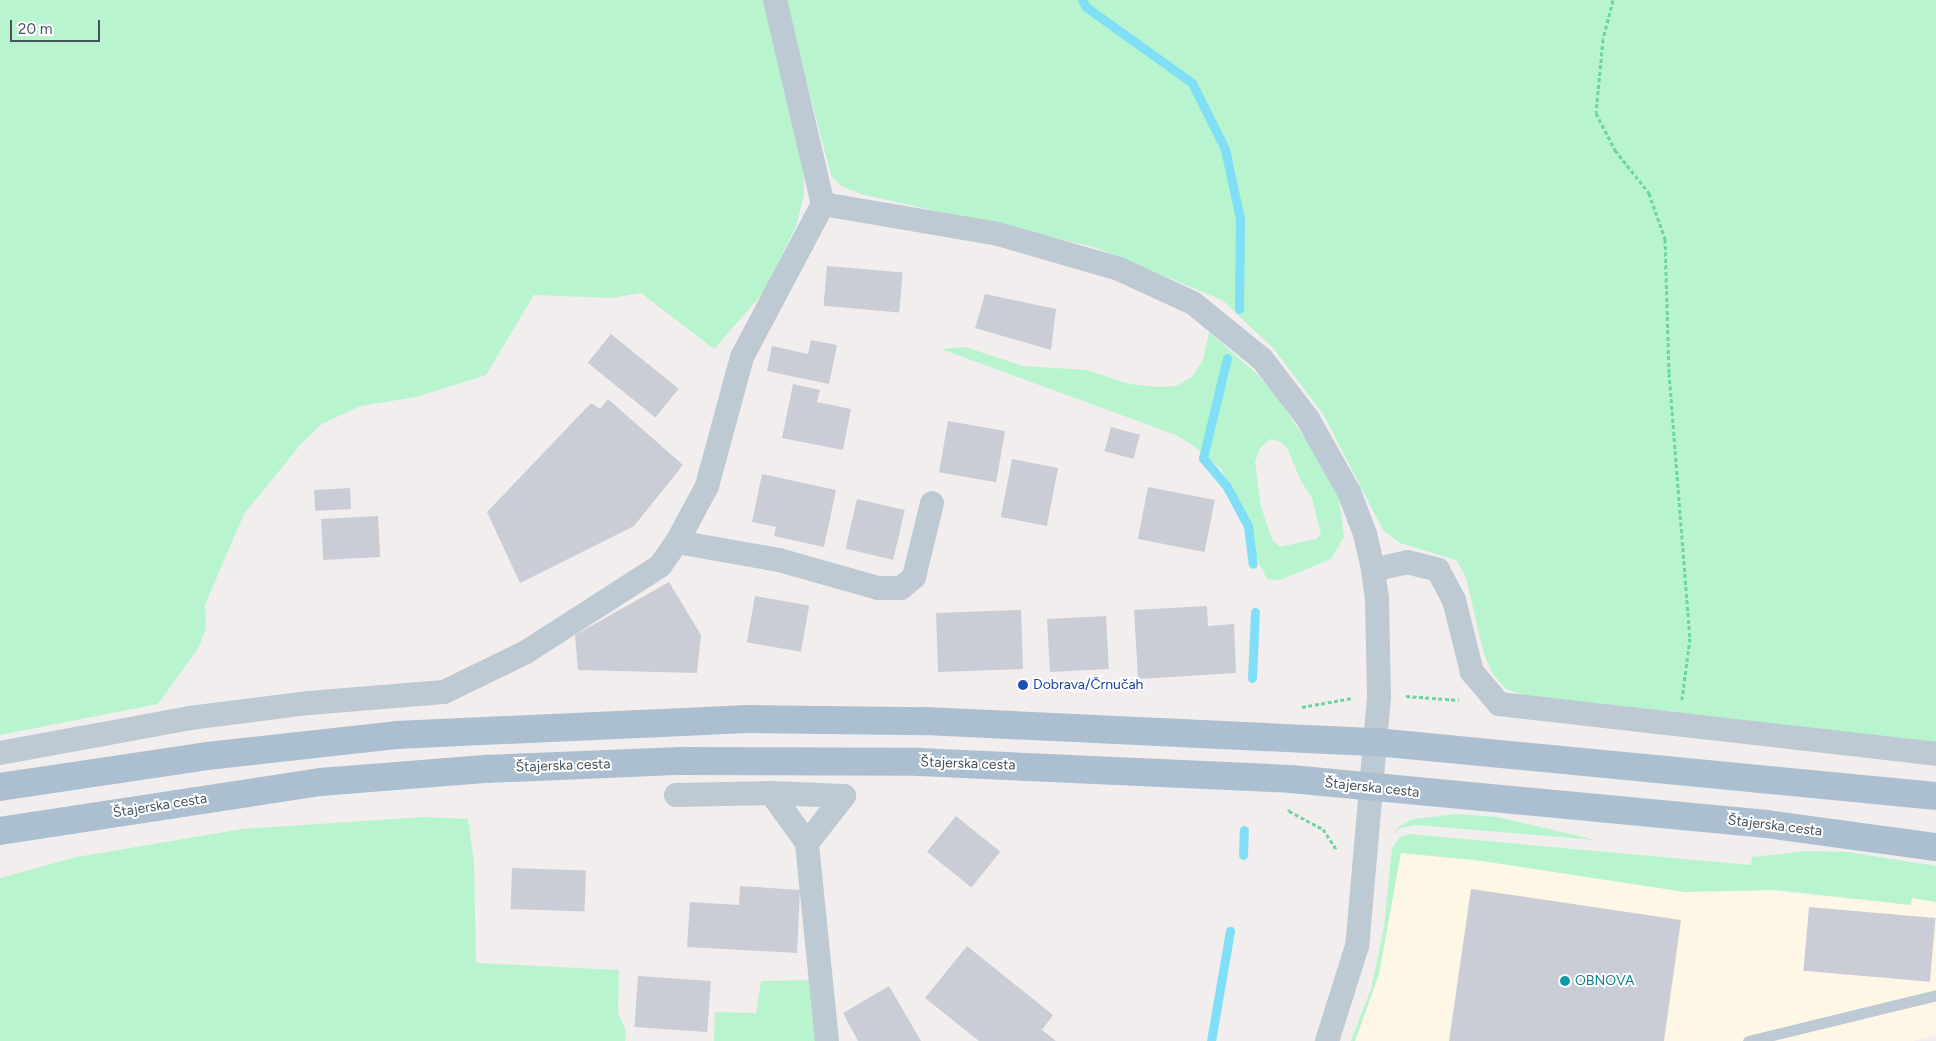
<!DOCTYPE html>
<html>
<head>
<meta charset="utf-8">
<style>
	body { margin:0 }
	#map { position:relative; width:1936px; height:1041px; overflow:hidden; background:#f2eeee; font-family:Figtree,sans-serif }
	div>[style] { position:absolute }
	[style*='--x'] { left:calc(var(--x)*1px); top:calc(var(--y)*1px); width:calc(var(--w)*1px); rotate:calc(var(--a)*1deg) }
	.commercial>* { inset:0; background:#fef7e6 }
	.green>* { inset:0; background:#b8f4ce }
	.stream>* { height:9px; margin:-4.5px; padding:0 4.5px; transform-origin:4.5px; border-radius:4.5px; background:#80dff6 }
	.building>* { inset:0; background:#cacdd5; transform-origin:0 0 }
	.path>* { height:3px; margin-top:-1.5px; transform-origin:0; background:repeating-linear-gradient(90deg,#6cd6a0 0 4px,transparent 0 6.5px) }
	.lane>* { height:11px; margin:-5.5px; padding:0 5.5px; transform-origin:5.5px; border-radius:5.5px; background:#bdcad3 }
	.street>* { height:24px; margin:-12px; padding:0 12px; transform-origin:12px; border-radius:12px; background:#bdcad3 }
	.primary>* { height:28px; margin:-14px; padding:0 14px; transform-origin:14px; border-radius:14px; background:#abbfd1 }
	.dots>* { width:14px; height:14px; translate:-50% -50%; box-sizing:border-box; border:2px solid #fff; border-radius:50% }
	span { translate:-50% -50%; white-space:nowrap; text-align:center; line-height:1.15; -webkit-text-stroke:4px #fff; paint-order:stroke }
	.transit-label { font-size:14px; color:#164399 }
	.left { translate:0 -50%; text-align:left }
	.street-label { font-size:14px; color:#44535f }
	.culture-label { font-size:14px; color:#0d838f }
	.scale { position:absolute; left:10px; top:20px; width:90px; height:22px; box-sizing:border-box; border:2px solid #44535f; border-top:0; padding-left:6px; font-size:15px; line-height:18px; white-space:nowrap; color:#44535f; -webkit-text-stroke:4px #fff; paint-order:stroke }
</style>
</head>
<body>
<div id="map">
	<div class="commercial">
		<div style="clip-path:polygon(1400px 853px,1910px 905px,1912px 898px,1936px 902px,1936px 1035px,1913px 1041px,1355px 1041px,1379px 974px)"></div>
	</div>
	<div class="green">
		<div style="clip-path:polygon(0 0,764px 0,803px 151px,804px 195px,796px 226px,764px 292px,714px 349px,641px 293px,612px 298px,534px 295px,486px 375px,416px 397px,360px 406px,322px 424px,301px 444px,244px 514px,210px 593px,205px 606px,206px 628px,199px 647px,158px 704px,0 735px)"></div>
		<div style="clip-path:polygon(785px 0,1936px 0,1936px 744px,1526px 696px,1506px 689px,1492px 673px,1483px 651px,1466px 577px,1456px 560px,1400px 543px,1383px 530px,1323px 414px,1274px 349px,1222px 300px,1094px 247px,861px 194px,841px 186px,831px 175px)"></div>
		<div style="clip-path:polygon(evenodd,1209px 332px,1257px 374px,1278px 399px,1311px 447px,1339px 499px,1344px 537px,1331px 559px,1280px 580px,1267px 579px,1259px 563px,1233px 490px,1220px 468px,1194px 446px,1176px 435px,941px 349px,965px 347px,1023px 366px,1087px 370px,1129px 384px,1160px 387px,1176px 386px,1192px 377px,1203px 360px,1209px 332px,1270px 439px,1279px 441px,1287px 448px,1301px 481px,1312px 498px,1321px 534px,1316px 539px,1280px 547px,1273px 541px,1261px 507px,1255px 462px,1260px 448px,1270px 439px)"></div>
		<div style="clip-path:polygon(1458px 814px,1497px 817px,1596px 840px,1416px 825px,1401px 828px,1392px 834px,1400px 826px,1413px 819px)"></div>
		<div style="clip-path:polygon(424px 817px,468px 819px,474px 862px,476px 963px,619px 970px,618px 1013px,626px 1031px,625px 1041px,0 1041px,0 878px,77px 857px,242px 829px)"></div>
		<div style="clip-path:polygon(1409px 834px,1751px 865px,1752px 857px,1807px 851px,1848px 852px,1936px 866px,1936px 902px,1912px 898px,1911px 905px,1776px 890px,1685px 892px,1475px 860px,1401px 853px,1379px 974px,1355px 1041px,1351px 1041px,1371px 989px,1384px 927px,1392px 848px,1400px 837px)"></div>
		<div style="clip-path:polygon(809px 980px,820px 1041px,714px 1041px,715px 1012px,756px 1013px,761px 981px)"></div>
	</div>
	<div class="stream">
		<div style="--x:1082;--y:0;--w:8;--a:60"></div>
		<div style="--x:1086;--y:7;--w:130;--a:35.6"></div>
		<div style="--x:1192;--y:83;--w:74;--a:63.4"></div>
		<div style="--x:1225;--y:149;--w:72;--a:77.9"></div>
		<div style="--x:1240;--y:219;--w:90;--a:90.6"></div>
		<div style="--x:1227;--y:358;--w:103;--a:103.5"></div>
		<div style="--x:1203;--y:458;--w:35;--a:50"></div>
		<div style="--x:1226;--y:485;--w:47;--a:61.8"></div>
		<div style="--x:1248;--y:526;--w:38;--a:83"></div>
		<div style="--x:1252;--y:678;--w:66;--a:-87.4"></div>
		<div style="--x:1243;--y:855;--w:25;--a:-88"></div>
		<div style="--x:1211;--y:1041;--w:112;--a:-80.2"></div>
	</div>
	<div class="building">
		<div style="left:827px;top:266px;width:76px;height:40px;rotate:5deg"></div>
		<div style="clip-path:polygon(985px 294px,1056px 309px,1051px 350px,975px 328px)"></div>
		<div style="left:611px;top:334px;width:87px;height:37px;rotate:39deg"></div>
		<div style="clip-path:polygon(811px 340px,837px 345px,829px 384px,767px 371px,772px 346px,808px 354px)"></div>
		<div style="clip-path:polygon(793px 384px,820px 390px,817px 402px,851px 409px,843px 450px,782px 438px)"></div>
		<div style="clip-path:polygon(608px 399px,683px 465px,634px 526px,520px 583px,487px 512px,591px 403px,600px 409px)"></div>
		<div style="left:948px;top:421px;width:58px;height:52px;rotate:10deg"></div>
		<div style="left:1111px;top:427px;width:30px;height:25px;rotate:15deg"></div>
		<div style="left:1012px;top:459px;width:47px;height:59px;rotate:11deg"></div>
		<div style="clip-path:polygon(762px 474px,836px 490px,824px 547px,774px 536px,776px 527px,752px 522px)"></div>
		<div style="left:1148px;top:487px;width:68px;height:53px;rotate:11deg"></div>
		<div style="left:350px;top:488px;width:21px;height:36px;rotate:87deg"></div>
		<div style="left:857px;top:499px;width:49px;height:51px;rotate:13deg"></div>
		<div style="left:378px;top:516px;width:41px;height:57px;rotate:87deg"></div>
		<div style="clip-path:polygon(669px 582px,701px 635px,697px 673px,578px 670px,575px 635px)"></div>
		<div style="left:755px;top:596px;width:55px;height:47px;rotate:10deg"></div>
		<div style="clip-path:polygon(1207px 606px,1208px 626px,1234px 624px,1236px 673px,1138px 679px,1134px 610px)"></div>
		<div style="left:1021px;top:610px;width:59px;height:85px;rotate:88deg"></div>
		<div style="left:1106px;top:616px;width:53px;height:59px;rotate:87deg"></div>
		<div style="left:956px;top:816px;width:57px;height:46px;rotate:39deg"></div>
		<div style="left:512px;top:868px;width:74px;height:41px;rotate:2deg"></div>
		<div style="clip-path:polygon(740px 886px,800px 890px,797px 953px,687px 947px,690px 902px,739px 905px)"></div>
		<div style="clip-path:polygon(1471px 889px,1681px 920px,1664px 1041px,1449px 1041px)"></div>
		<div style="left:1809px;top:907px;width:127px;height:64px;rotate:5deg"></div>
		<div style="clip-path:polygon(967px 946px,1053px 1015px,1042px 1030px,1056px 1041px,979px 1041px,925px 998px)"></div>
		<div style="left:638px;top:976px;width:73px;height:51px;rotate:4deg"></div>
		<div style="clip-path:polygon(889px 986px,921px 1041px,858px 1041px,843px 1013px)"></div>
	</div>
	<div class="path">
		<div style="--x:1613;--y:0;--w:40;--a:104.4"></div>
		<div style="--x:1603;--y:39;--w:74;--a:95.4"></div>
		<div style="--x:1596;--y:113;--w:42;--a:62.8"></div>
		<div style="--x:1615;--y:150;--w:55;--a:51.7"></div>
		<div style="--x:1649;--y:193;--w:49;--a:70.8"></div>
		<div style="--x:1665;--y:239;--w:134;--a:88.3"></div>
		<div style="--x:1669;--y:373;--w:266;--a:85.5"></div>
		<div style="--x:1690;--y:638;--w:62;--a:97.5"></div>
		<div style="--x:1406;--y:696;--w:53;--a:4.3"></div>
		<div style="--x:1302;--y:707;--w:51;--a:-10.2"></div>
		<div style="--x:1289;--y:809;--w:2;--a:90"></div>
		<div style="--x:1289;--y:811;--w:38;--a:28"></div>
		<div style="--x:1323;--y:829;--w:24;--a:57"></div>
	</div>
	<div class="lane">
		<div style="--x:1748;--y:1041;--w:194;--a:-13.7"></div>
	</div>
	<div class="street">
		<div style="--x:775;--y:0;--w:210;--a:76.8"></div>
		<div style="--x:677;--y:542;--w:104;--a:10"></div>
		<div style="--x:779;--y:560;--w:103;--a:15.8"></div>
		<div style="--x:878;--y:588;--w:23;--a:0"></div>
		<div style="--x:901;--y:588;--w:17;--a:-40"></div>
		<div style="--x:914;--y:577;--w:76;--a:-76.3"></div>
		<div style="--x:1373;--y:570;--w:35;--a:-13"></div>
		<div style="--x:1407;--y:562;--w:32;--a:14"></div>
		<div style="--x:1438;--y:570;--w:34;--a:62"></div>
		<div style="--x:1454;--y:600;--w:74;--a:76"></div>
		<div style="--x:1472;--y:672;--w:42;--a:49.8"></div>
		<div style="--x:1499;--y:704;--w:440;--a:6.5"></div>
		<div style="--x:0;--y:753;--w:193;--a:-10.4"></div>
		<div style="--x:190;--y:718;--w:120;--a:-7.2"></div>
		<div style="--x:309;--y:703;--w:135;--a:-4.7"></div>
		<div style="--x:444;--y:692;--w:91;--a:-26"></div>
		<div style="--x:526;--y:652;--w:159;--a:-32.7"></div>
		<div style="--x:660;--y:566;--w:29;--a:-55"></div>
		<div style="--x:677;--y:542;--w:64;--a:-61.8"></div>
		<div style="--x:707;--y:486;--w:134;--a:-74.8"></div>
		<div style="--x:742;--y:357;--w:173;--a:-62.1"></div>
		<div style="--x:823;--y:204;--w:178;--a:9.7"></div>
		<div style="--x:998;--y:234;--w:126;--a:16.1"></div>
		<div style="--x:1119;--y:269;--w:81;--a:24.7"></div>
		<div style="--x:1193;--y:303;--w:89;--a:39.1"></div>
		<div style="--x:1262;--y:359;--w:76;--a:52.5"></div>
		<div style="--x:1308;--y:419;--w:84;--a:60.7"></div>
		<div style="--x:1349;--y:492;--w:45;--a:69.1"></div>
		<div style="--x:1365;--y:534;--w:37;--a:77"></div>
		<div style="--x:1373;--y:570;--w:30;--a:82"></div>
		<div style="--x:1377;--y:600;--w:97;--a:88.8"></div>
		<div style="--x:1379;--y:697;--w:250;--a:95"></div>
		<div style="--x:1357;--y:946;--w:100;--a:107.5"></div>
		<div style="--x:771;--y:793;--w:73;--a:2.4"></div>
		<div style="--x:676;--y:795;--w:95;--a:-1.2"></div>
		<div style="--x:771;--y:793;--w:62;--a:54.2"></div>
		<div style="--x:827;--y:1041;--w:199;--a:-95.8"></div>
		<div style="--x:807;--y:843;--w:60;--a:-51.8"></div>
	</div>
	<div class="primary">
		<div style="--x:0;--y:787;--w:209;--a:-8.5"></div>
		<div style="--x:207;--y:756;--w:190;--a:-6.3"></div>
		<div style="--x:396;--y:735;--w:353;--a:-2.6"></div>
		<div style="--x:749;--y:719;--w:176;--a:0.7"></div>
		<div style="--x:925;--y:721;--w:451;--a:2.7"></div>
		<div style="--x:1376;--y:742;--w:563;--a:5.51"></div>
		<div style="--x:0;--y:831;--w:324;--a:-8.7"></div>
		<div style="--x:320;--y:782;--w:168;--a:-4.5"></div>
		<div style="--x:487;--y:769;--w:194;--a:-2.4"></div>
		<div style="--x:681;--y:761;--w:238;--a:0.2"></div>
		<div style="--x:919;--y:762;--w:372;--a:2.6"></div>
		<div style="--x:1291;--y:779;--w:478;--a:5.4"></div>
		<div style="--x:1767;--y:824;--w:171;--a:7.8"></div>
	</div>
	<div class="dots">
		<div style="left:1023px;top:685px;background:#1a4fb4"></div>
		<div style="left:1565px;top:981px;background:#0f9aa8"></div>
	</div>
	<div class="transit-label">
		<span class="left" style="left:1033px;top:685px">Dobrava/Črnučah</span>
	</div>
	<div class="street-label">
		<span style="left:968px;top:764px;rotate:2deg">Štajerska cesta</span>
		<span style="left:563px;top:766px;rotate:-2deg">Štajerska cesta</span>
		<span style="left:1372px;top:788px;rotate:6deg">Štajerska cesta</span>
		<span style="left:160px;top:806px;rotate:-9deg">Štajerska cesta</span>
		<span style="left:1775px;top:826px;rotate:7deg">Štajerska cesta</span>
	</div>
	<div class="culture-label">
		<span class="left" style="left:1575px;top:981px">OBNOVA</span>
	</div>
	<div class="scale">20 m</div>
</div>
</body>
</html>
